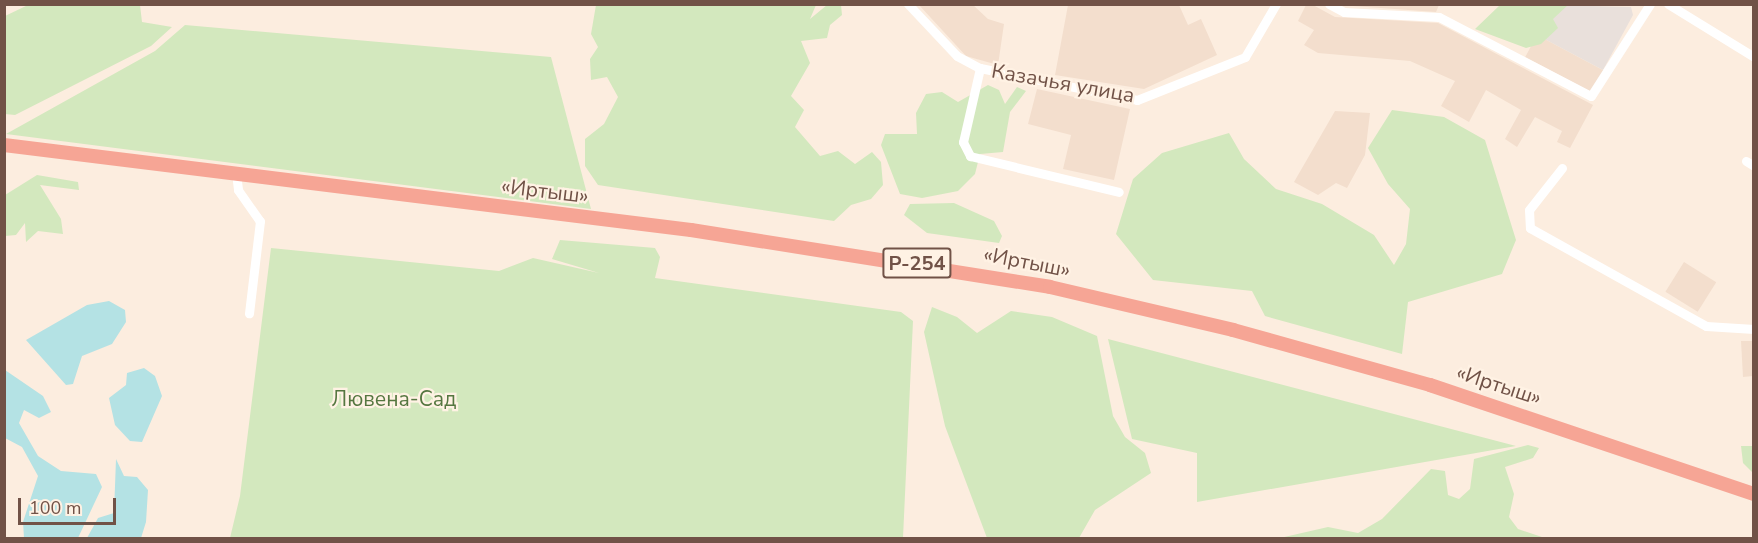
<!DOCTYPE html>
<html>
<head>
<meta charset="utf-8">
<style>
	body { margin:0 }
	#map { position:relative; width:1758px; height:543px; overflow:hidden; background:#fceddf; font-family:"Nunito Sans",sans-serif }
	div>[style] { position:absolute }
	[style*='--x'] { left:calc(var(--x)*1px); top:calc(var(--y)*1px); width:calc(var(--w)*1px); rotate:calc(var(--a)*1deg) }
	.residential>* { inset:0; background:#f3decd; transform-origin:0 0 }
	.industrial>* { inset:0; background:#e9e0db }
	.green>* { inset:0; background:#d3e8be }
	.water>* { inset:0; background:#b4e2e4 }
	.minor>* { height:9px; margin:-4.5px; padding:0 4.5px; transform-origin:4.5px; border-radius:4.5px; background:#fff }
	.highway>* { height:14px; margin:-7px; padding:0 7px; transform-origin:7px; border-radius:7px; background:#f6a595 }
	span { translate:-50% -50%; white-space:nowrap; text-align:center; line-height:1.15; -webkit-text-stroke:4.5px #fff2e4; paint-order:stroke }
	.shield-label span { padding:2px 4px; background:#fff2e4; border:2px solid; border-radius:4px; -webkit-text-stroke-width:0 }
	.shield-label { font-size:20px; color:#715247; font-weight:700 }
	.street-label { font-size:21px; color:#715247 }
	.park-label { font-size:21px; color:#557740 }
	.frame { position:absolute; inset:0; border:6px solid #715247; pointer-events:none }
	.scale { position:absolute; left:18px; top:498px; width:98px; height:27px; box-sizing:border-box; border:3px solid #715247; border-top:0; padding-left:8px; font-size:18px; line-height:21px; white-space:nowrap; color:#715247; -webkit-text-stroke:4px #fff2e4; paint-order:stroke }
</style>
</head>
<body>
<div id="map">
	<div class="residential">
		<div style="clip-path:polygon(919px 5px,973px 5px,988px 19px,1004px 24px,998px 65px,966px 56px)"></div>
		<div style="clip-path:polygon(1068px 5px,1179px 5px,1188px 25px,1201px 19px,1217px 55px,1144px 89px,1055px 75px)"></div>
		<div style="clip-path:polygon(1313px 5px,1335px 17px,1438px 23px,1593px 105px,1570px 148px,1557px 142px,1562px 131px,1535px 117px,1517px 147px,1505px 139px,1521px 110px,1486px 90px,1469px 122px,1441px 106px,1455px 81px,1410px 61px,1318px 53px,1304px 45px,1314px 30px,1298px 21px,1306px 5px)"></div>
		<div style="clip-path:polygon(1339px 5px,1439px 5px,1436px 12px)"></div>
		<div style="left:1537px;top:35px;width:75px;height:25px;rotate:28deg"></div>
		<div style="clip-path:polygon(1037px 89px,1130px 109px,1114px 180px,1063px 169px,1071px 135px,1028px 124px)"></div>
		<div style="clip-path:polygon(1335px 111px,1370px 113px,1365px 155px,1347px 188px,1336px 183px,1318px 195px,1294px 182px)"></div>
		<div style="left:1684px;top:262px;width:38px;height:35px;rotate:32deg"></div>
		<div style="clip-path:polygon(1741px 341px,1753px 341px,1753px 376px,1743px 377px)"></div>
	</div>
	<div class="industrial">
		<div style="clip-path:polygon(1554px 5px,1631px 7px,1633px 15px,1603px 70px,1537px 35px)"></div>
	</div>
	<div class="green">
		<div style="clip-path:polygon(28px 5px,140px 5px,142px 22px,172px 27px,151px 46px,15px 115px,5px 114px,5px 16px)"></div>
		<div style="clip-path:polygon(596px 5px,816px 5px,810px 19px,827px 5px,841px 5px,842px 15px,830px 25px,827px 38px,801px 41px,810px 63px,791px 96px,804px 110px,795px 127px,820px 156px,838px 151px,855px 164px,872px 152px,881px 162px,883px 185px,871px 199px,851px 205px,834px 221px,598px 185px,585px 166px,585px 139px,604px 124px,618px 97px,607px 77px,591px 80px,590px 59px,598px 47px,591px 34px)"></div>
		<div style="clip-path:polygon(1500px 5px,1500px 4px,1568px 5px,1553px 19px,1558px 28px,1541px 44px,1526px 48px,1475px 29px)"></div>
		<div style="clip-path:polygon(185px 25px,551px 57px,591px 209px,6px 134px,155px 51px)"></div>
		<div style="clip-path:polygon(988px 85px,999px 90px,1005px 104px,1017px 87px,1026px 91px,1010px 112px,1003px 152px,980px 154px,975px 174px,958px 191px,922px 198px,900px 194px,881px 145px,885px 134px,917px 134px,916px 113px,926px 94px,942px 92px,958px 102px)"></div>
		<div style="clip-path:polygon(1392px 110px,1444px 117px,1485px 140px,1516px 240px,1502px 274px,1408px 302px,1402px 354px,1265px 316px,1252px 291px,1153px 280px,1116px 234px,1133px 179px,1162px 153px,1229px 133px,1244px 159px,1276px 189px,1322px 204px,1374px 235px,1394px 265px,1406px 244px,1410px 209px,1388px 184px,1368px 148px)"></div>
		<div style="clip-path:polygon(37px 175px,78px 182px,79px 190px,40px 185px,61px 219px,63px 234px,38px 231px,26px 242px,25px 223px,16px 235px,5px 236px,5px 195px)"></div>
		<div style="clip-path:polygon(954px 203px,994px 221px,1002px 236px,999px 243px,927px 233px,904px 215px,910px 204px)"></div>
		<div style="clip-path:polygon(560px 240px,655px 248px,660px 257px,655px 278px,901px 312px,913px 321px,903px 538px,230px 538px,240px 496px,271px 248px,499px 271px,533px 258px,599px 273px,552px 259px)"></div>
		<div style="clip-path:polygon(932px 307px,957px 317px,977px 333px,1011px 311px,1052px 317px,1097px 336px,1113px 416px,1125px 437px,1145px 453px,1151px 473px,1095px 510px,1079px 538px,987px 538px,945px 426px,924px 332px)"></div>
		<div style="clip-path:polygon(1108px 339px,1516px 446px,1197px 502px,1197px 453px,1132px 439px)"></div>
		<div style="clip-path:polygon(1528px 445px,1539px 448px,1533px 458px,1505px 467px,1514px 494px,1509px 517px,1518px 529px,1545px 538px,1280px 538px,1328px 527px,1358px 533px,1382px 519px,1431px 469px,1445px 471px,1448px 495px,1459px 499px,1470px 489px,1474px 459px)"></div>
		<div style="clip-path:polygon(1741px 446px,1753px 446px,1753px 473px,1743px 463px)"></div>
	</div>
	<div class="water">
		<div style="clip-path:polygon(109px 301px,125px 310px,126px 322px,112px 344px,82px 356px,73px 384px,66px 385px,26px 340px,87px 305px)"></div>
		<div style="clip-path:polygon(144px 368px,155px 376px,162px 396px,142px 442px,130px 441px,115px 425px,109px 398px,126px 385px,127px 373px)"></div>
		<div style="clip-path:polygon(5px 370px,43px 396px,51px 412px,39px 418px,24px 410px,19px 423px,38px 456px,61px 471px,96px 474px,102px 487px,78px 538px,24px 538px,23px 522px,38px 476px,22px 447px,5px 438px)"></div>
		<div style="clip-path:polygon(116px 459px,124px 476px,137px 477px,148px 490px,146px 522px,141px 538px,87px 538px,98px 518px,114px 513px)"></div>
	</div>
	<div class="minor">
		<div style="--x:908;--y:4;--w:71;--a:46.7"></div>
		<div style="--x:957;--y:56;--w:26;--a:28"></div>
		<div style="--x:980;--y:68;--w:160;--a:11.5"></div>
		<div style="--x:1137;--y:100;--w:116;--a:-21.7"></div>
		<div style="--x:1245;--y:57;--w:61;--a:-59.7"></div>
		<div style="--x:1329;--y:4;--w:17;--a:28"></div>
		<div style="--x:1344;--y:12;--w:95;--a:3"></div>
		<div style="--x:1439;--y:17;--w:171;--a:27.5"></div>
		<div style="--x:1591;--y:96;--w:109;--a:-57.3"></div>
		<div style="--x:1668;--y:4;--w:101;--a:31.6"></div>
		<div style="--x:980;--y:68;--w:76;--a:102.9"></div>
		<div style="--x:963;--y:142;--w:16;--a:63"></div>
		<div style="--x:970;--y:156;--w:153;--a:13.6"></div>
		<div style="--x:1746;--y:161;--w:9;--a:32"></div>
		<div style="--x:1562;--y:168;--w:53;--a:128.2"></div>
		<div style="--x:1529;--y:210;--w:18;--a:87"></div>
		<div style="--x:1530;--y:228;--w:201;--a:29.1"></div>
		<div style="--x:1706;--y:326;--w:48;--a:3.6"></div>
		<div style="--x:236;--y:173;--w:17;--a:83"></div>
		<div style="--x:238;--y:190;--w:38;--a:55"></div>
		<div style="--x:260;--y:221;--w:93;--a:96.8"></div>
	</div>
	<div class="highway">
		<div style="--x:4;--y:145;--w:692;--a:7.05"></div>
		<div style="--x:691;--y:230;--w:363;--a:9"></div>
		<div style="--x:1050;--y:287;--w:188;--a:13.2"></div>
		<div style="--x:1233;--y:330;--w:205;--a:15.6"></div>
		<div style="--x:1430;--y:385;--w:342;--a:18.6"></div>
	</div>
	<div class="shield-label">
		<span style="left:917px;top:263px">Р-254</span>
	</div>
	<div class="street-label">
		<span style="left:1063px;top:83px;rotate:10deg">Казачья улица</span>
		<span style="left:545px;top:191px;rotate:7deg">«Иртыш»</span>
		<span style="left:1027px;top:262px;rotate:11deg">«Иртыш»</span>
		<span style="left:1499px;top:385px;rotate:18deg">«Иртыш»</span>
	</div>
	<div class="park-label">
		<span style="left:394px;top:399px">Лювена-Сад</span>
	</div>
	<div class="frame"></div>
	<div class="scale">100 m</div>
</div>
</body>
</html>
